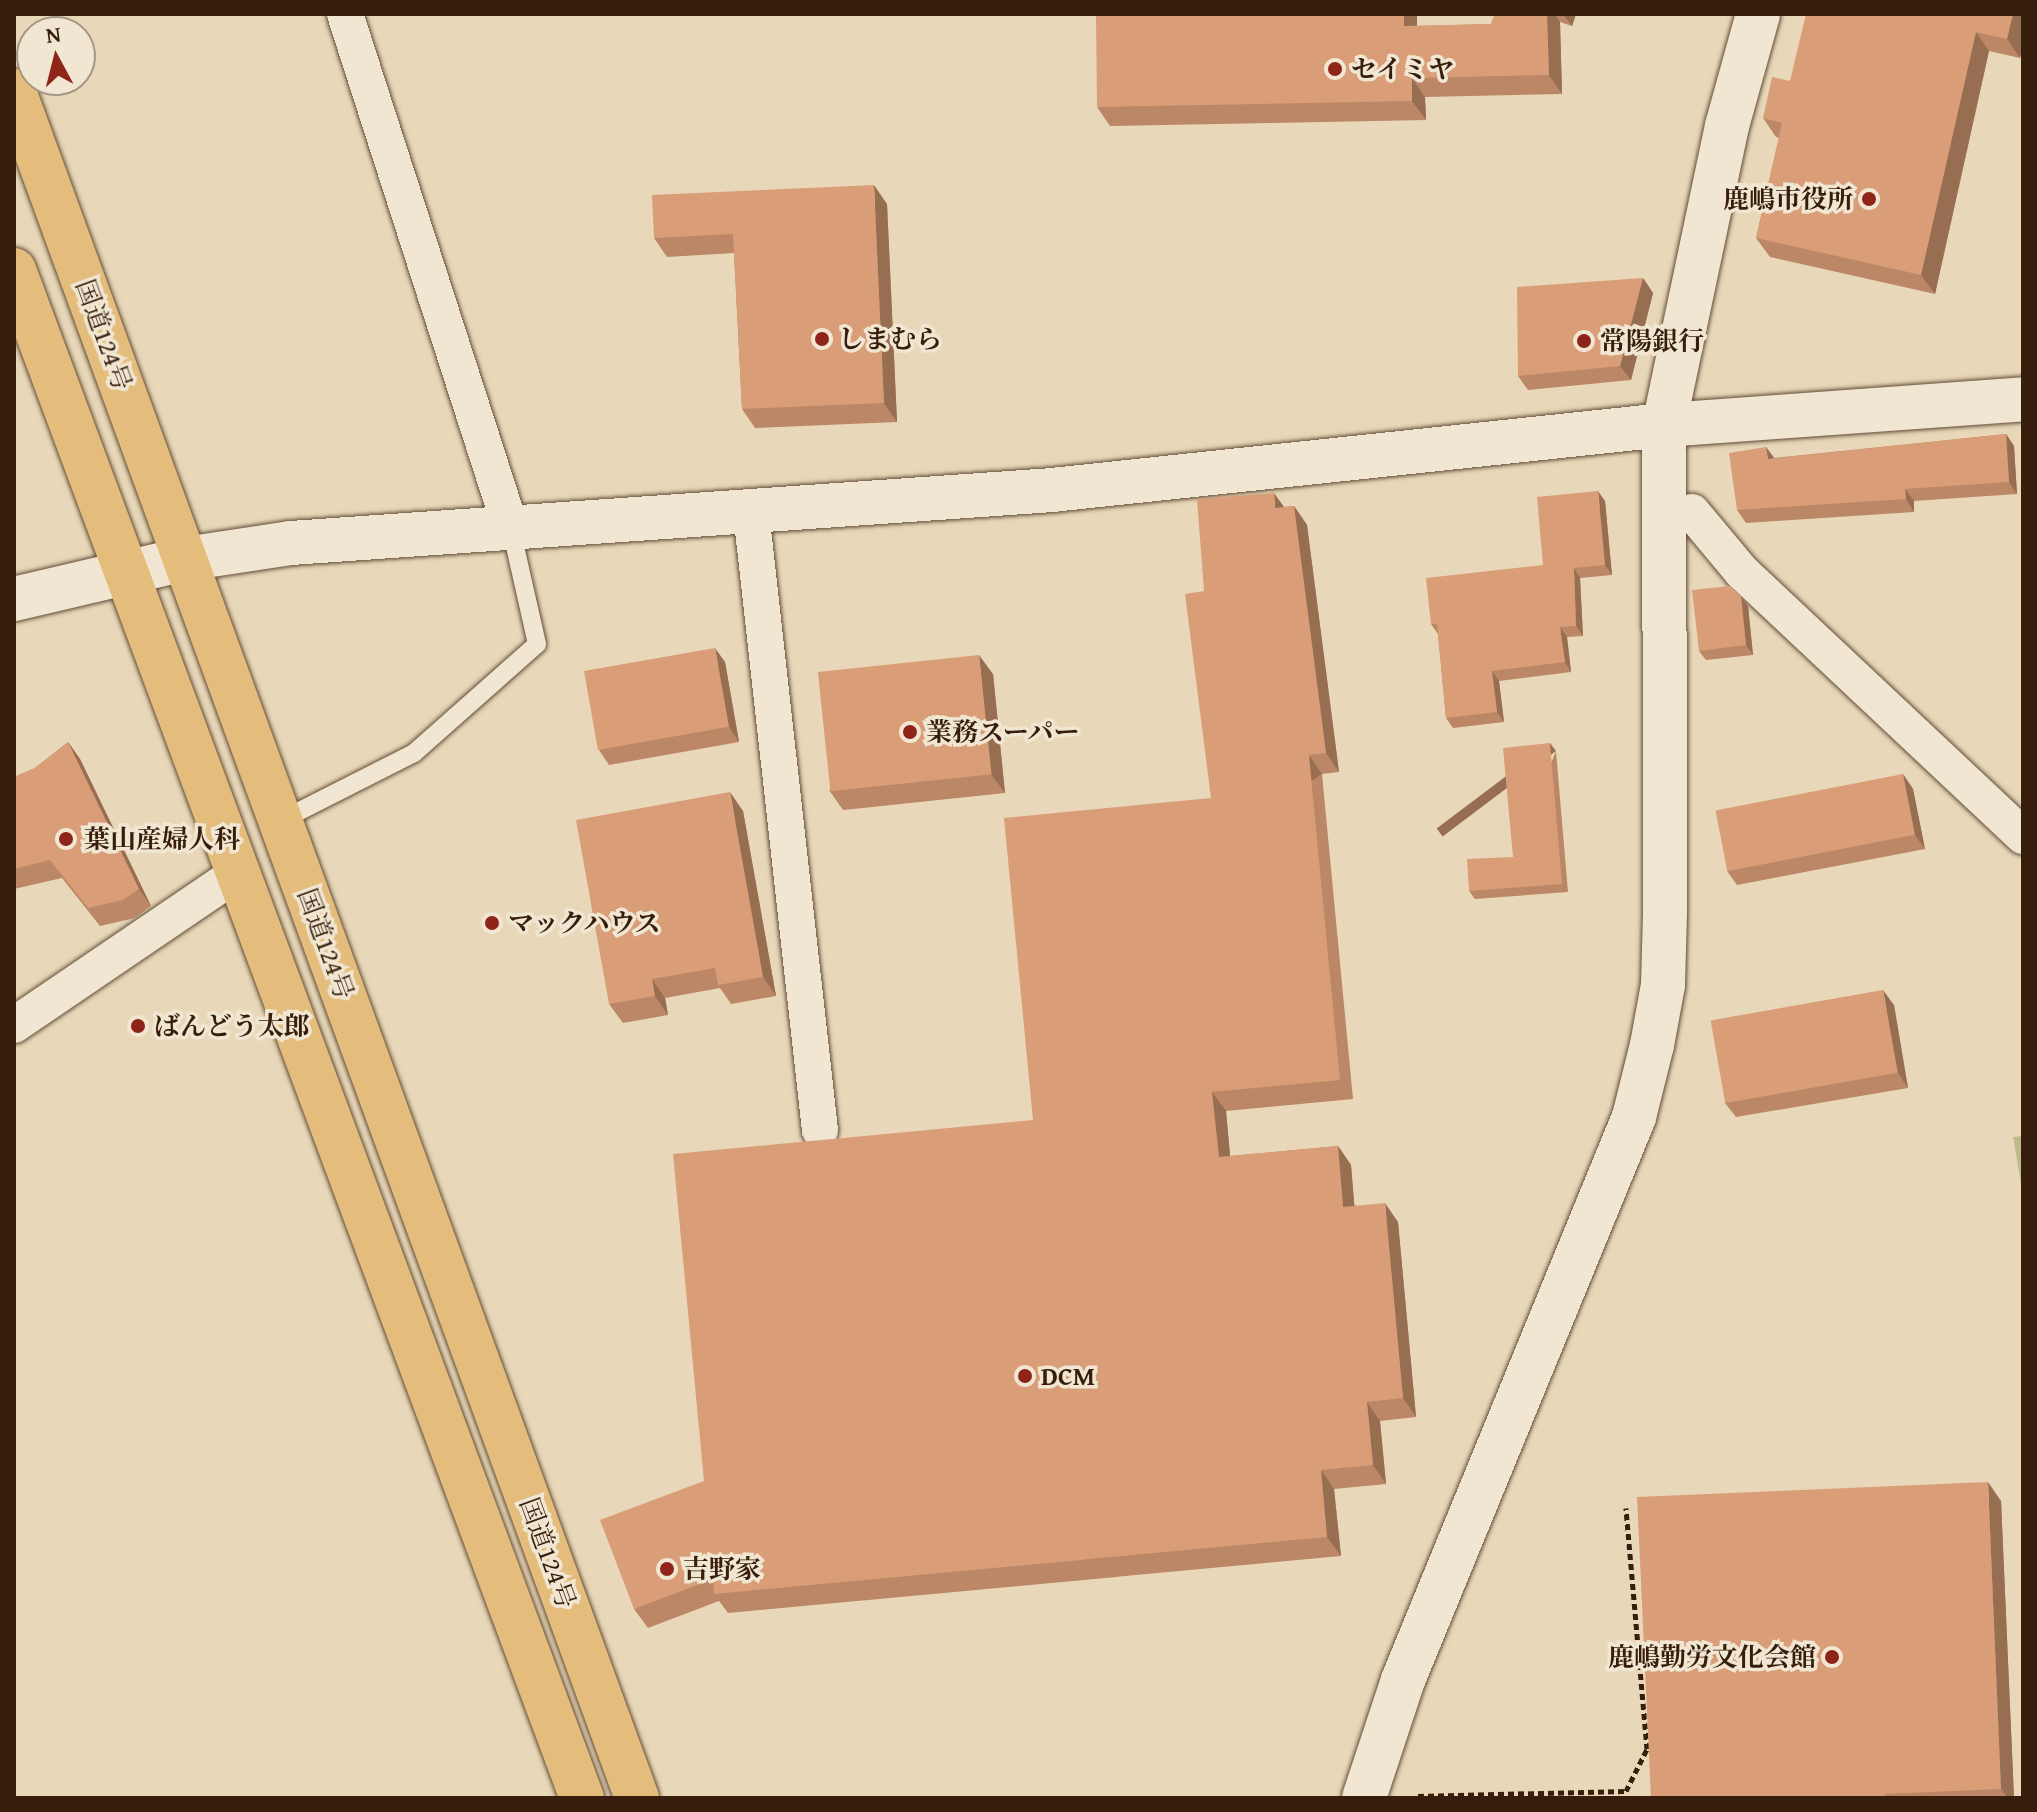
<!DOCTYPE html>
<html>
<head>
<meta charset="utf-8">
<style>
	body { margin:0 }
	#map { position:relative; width:2037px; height:1812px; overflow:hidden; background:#e8d8b9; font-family:"Gentium Book Plus","Noto Serif JP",serif }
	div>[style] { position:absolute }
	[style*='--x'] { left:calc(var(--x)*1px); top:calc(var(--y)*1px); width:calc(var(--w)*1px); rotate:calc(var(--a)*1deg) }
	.green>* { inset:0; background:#bdbc8a }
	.path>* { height:5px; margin-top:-2.5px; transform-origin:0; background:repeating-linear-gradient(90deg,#371e0c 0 6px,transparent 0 10px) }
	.roads { filter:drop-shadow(0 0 2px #634c37) drop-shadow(0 0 2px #634c37) }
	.service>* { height:18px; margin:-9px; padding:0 9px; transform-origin:9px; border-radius:9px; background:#f0e6d2 }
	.minor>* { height:36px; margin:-18px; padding:0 18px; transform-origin:18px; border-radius:18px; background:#f0e6d2 }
	.tertiary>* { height:44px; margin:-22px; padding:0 22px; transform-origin:22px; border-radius:22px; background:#f0e6d2 }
	.trunk>* { height:44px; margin:-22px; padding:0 22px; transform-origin:22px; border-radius:22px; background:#e4bc7c }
	.wall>* { inset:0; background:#bb8766 }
	.shaded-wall>* { inset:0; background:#986e53; transform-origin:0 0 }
	.building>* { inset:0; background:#d99d77; transform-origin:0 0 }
	.dots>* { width:22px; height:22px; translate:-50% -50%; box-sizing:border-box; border:4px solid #f0e6d2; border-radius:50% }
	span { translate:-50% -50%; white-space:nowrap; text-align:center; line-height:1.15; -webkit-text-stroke:7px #f0e6d2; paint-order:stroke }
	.poi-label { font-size:26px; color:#371e0c; font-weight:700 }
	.left { translate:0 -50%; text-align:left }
	.right { translate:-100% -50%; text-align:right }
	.street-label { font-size:26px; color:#371e0c }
	.frame { position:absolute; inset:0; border:16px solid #371e0c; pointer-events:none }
	.north { position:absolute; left:16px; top:16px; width:80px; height:80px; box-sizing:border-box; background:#f0e6d2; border:2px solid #a69683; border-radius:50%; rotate:353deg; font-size:22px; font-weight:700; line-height:32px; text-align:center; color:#371e0c }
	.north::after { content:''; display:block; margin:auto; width:28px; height:36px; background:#8f2418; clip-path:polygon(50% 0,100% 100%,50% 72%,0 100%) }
</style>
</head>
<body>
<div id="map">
	<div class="green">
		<div style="clip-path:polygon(2023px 1136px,2023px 1195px,2013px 1137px)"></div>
	</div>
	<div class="path">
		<div style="--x:1418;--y:1796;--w:208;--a:-1.4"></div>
		<div style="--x:1626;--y:1791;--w:47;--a:-63.4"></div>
		<div style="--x:1647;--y:1749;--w:242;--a:-95"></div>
	</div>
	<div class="roads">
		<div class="service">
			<div style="--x:282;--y:820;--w:148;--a:-26.9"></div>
			<div style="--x:414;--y:753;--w:164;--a:-41.5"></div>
			<div style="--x:537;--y:644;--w:118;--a:-102.7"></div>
		</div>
		<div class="minor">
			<div style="--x:345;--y:14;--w:541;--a:72.13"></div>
			<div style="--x:751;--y:512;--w:622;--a:83.63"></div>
			<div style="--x:1692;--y:512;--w:78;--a:50.2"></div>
			<div style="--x:1742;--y:572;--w:386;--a:43.2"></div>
			<div style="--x:14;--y:1025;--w:267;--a:-34.2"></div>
		</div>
		<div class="tertiary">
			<div style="--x:14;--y:599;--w:176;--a:-13.2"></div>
			<div style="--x:185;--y:559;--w:107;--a:-8.6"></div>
			<div style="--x:291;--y:543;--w:763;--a:-3.98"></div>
			<div style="--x:1052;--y:490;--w:615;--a:-6.06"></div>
			<div style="--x:1664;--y:425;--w:360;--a:-4.1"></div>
			<div style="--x:1364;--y:1798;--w:124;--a:-71.7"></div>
			<div style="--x:1403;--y:1680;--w:609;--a:-67.69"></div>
			<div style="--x:1634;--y:1117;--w:74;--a:-76"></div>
			<div style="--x:1652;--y:1045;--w:61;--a:-79.6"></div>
			<div style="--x:1663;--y:985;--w:72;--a:-88.4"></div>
			<div style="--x:1665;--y:913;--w:488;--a:-90.1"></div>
			<div style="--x:1664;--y:425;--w:306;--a:-78.1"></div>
			<div style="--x:1727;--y:126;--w:116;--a:-74.5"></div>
		</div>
		<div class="trunk">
			<div style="--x:14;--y:91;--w:1817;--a:69.95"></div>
			<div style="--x:14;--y:270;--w:1630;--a:69.61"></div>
		</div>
	</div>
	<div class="wall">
		<div style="clip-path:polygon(1495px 14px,1576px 14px,1572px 26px,1560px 22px,1562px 94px,1425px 97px,1426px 120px,1110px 126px,1097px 107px,1417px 26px,1491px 24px)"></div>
		<div style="clip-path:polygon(2023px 14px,2023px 46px,2020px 58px,1989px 51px,1935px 294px,1770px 257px,1756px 238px,1779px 138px,1776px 137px,1763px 118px,1790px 81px)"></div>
		<div style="clip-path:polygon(887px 204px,897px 422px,755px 428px,742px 409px,734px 253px,667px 257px,654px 238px)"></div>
		<div style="clip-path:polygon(1643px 278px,1653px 293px,1631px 380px,1528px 390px,1518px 376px)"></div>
		<div style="clip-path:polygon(2006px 434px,2014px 446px,2017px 494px,1914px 501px,1914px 512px,1746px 523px,1737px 510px,1766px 447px,1774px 458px)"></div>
		<div style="clip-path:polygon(1605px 501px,1612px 575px,1580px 578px,1583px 636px,1567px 637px,1571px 672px,1499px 681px,1504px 722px,1453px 728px,1446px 718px,1438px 634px,1431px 624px,1543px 565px)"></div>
		<div style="clip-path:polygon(1294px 506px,1307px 525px,1339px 772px,1322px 774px,1353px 1099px,1226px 1111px,1230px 1156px,1338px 1146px,1351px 1165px,1354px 1205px,1398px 1222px,1416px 1417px,1380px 1421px,1386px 1484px,1334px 1489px,1341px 1556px,728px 1613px,719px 1601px,648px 1628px,634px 1609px,704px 1481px,1033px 1120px,1211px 798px,1204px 591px,1284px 507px)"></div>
		<div style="clip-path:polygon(1741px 596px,1748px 606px,1753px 655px,1706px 660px,1699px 651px)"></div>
		<div style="clip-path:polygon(725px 662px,739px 742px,609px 765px,599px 750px)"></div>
		<div style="clip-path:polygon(993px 674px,1005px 793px,843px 810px,829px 790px)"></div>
		<div style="clip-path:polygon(68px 742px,80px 759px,151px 906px,135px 918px,100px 926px,62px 878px,14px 889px,14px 777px,35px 768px)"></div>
		<div style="clip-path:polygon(1556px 751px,1568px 892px,1475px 899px,1469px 891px,1513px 857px)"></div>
		<div style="clip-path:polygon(1903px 774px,1913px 789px,1925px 849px,1737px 885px,1727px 871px)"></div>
		<div style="clip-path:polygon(743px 811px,776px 996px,731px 1004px,720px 988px,665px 998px,668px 1015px,623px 1023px,609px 1004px)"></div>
		<div style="clip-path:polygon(1894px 1005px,1908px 1088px,1736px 1117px,1725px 1103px)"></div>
		<div style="clip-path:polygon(2001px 1501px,2014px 1798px,1651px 1798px)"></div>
	</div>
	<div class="shaded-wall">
		<div style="clip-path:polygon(1404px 14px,1417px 14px,1417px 45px,1404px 26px)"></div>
		<div style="clip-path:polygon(1547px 14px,1555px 14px,1560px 22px,1562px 94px,1549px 75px)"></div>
		<div style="clip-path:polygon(1563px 14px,1576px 14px,1572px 26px)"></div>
		<div style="clip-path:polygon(2013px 14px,2023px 14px,2023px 46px,2020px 58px,2007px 39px)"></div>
		<div style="clip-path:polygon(1976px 32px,1989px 51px,1935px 294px,1921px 275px)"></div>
		<div style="clip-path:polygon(1412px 78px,1425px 97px,1426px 120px,1412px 101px)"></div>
		<div style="clip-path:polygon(874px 185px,887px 204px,897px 422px,884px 403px)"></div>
		<div style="clip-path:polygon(1643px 278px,1653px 293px,1631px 380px,1620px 366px)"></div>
		<div style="clip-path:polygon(2006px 434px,2014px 446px,2017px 494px,2009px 482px)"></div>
		<div style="clip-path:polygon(1766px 447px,1775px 459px,1768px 459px)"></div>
		<div style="clip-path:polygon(1905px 489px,1914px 501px,1914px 512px,1906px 499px)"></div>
		<div style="clip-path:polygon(1598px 491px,1605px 501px,1612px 575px,1605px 565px)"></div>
		<div style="clip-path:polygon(1274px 493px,1287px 511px,1275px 508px)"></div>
		<div style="clip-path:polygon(1294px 506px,1307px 525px,1339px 772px,1326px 753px)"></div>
		<div style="clip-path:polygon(1574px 568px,1580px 578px,1583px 636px,1576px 626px)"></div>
		<div style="clip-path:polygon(1741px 596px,1748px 606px,1753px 655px,1746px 645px)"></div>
		<div style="clip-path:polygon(1560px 627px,1567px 637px,1571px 672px,1565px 662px)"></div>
		<div style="clip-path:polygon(715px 648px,725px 662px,739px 742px,729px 727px)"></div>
		<div style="clip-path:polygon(979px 655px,993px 674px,1005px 793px,991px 774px)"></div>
		<div style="clip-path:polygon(1492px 671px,1499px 681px,1504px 722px,1497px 712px)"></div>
		<div style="clip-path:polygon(68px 742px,80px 759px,151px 906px,139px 889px)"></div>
		<div style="left:1550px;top:743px;width:10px;height:142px;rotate:53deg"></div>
		<div style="left:1309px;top:755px;width:23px;height:326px;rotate:56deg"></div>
		<div style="clip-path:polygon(1903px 774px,1913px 789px,1925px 849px,1915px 835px)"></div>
		<div style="clip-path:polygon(730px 792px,743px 811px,776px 996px,763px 977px)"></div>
		<div style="clip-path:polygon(652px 979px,665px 998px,668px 1015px,655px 996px)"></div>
		<div style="clip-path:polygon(1883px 990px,1894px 1005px,1908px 1088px,1898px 1073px)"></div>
		<div style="clip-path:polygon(1212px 1092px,1226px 1111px,1232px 1176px,1219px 1157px)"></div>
		<div style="clip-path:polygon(1338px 1146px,1351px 1165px,1356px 1225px,1343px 1207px)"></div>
		<div style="clip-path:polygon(1385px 1203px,1398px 1222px,1416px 1417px,1403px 1398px)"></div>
		<div style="clip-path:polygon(1367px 1402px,1380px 1421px,1386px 1484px,1373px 1465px)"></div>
		<div style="clip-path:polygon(1321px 1470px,1334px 1489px,1341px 1556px,1327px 1537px)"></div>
		<div style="clip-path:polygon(1988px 1482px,2001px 1501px,2014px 1798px,2008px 1798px,2001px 1789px)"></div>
	</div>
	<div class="building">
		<div style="clip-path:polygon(1096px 14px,1404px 14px,1404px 26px,1491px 24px,1495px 14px,1547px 14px,1549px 75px,1412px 78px,1412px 101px,1097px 107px)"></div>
		<div style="clip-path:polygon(1806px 14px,2013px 14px,2007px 39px,1976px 32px,1921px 275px,1756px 238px,1782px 123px,1763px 118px,1772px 77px,1790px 81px)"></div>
		<div style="clip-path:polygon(874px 185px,884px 403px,742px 409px,733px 234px,654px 238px,652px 195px)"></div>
		<div style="clip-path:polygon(1643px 278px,1620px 366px,1518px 376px,1517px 287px)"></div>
		<div style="clip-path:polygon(2006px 434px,2009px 482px,1905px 489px,1906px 499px,1737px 510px,1729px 453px,1766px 447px,1768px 459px)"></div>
		<div style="clip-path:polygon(1598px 491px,1605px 565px,1574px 568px,1576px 626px,1560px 627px,1565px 662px,1492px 671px,1497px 712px,1446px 718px,1437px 624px,1431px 624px,1426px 578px,1543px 565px,1537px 497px)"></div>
		<div style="clip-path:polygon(1274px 493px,1275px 508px,1294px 506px,1326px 753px,1309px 755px,1340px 1080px,1212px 1092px,1219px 1157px,1338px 1146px,1343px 1207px,1385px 1203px,1403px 1398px,1367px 1402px,1373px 1465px,1321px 1470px,1327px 1537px,714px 1594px,713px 1579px,634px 1609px,600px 1520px,704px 1481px,673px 1154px,1033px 1120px,1004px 818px,1211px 798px,1185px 594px,1204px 591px,1197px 499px)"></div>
		<div style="clip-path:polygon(1730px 586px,1741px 596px,1746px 645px,1699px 651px,1692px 590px)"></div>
		<div style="left:715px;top:648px;width:80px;height:133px;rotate:80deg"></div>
		<div style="left:979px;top:655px;width:120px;height:162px;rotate:84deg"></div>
		<div style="clip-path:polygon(68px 742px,139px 889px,123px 900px,88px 908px,50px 860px,14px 869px,14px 777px,35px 768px)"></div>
		<div style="clip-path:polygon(1550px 743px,1562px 884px,1469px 891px,1467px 859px,1513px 857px,1503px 748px)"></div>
		<div style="left:1903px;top:774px;width:62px;height:191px;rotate:79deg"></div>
		<div style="clip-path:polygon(730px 792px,763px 977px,718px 985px,715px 968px,652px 979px,655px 996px,609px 1004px,576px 820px)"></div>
		<div style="left:1883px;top:990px;width:84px;height:175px;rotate:80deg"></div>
		<div style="clip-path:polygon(1988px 1482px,2001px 1789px,1885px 1794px,1886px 1798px,1651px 1798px,1637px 1497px)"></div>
	</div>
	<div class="dots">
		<div style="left:1335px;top:69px;background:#8f2418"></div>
		<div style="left:1869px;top:199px;background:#8f2418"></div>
		<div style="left:822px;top:339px;background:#8f2418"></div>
		<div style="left:1584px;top:341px;background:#8f2418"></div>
		<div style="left:910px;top:732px;background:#8f2418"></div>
		<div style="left:66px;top:839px;background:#8f2418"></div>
		<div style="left:492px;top:923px;background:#8f2418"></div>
		<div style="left:138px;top:1026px;background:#8f2418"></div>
		<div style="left:1025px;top:1376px;background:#8f2418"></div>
		<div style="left:667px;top:1569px;background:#8f2418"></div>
		<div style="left:1832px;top:1657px;background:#8f2418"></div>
	</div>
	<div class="poi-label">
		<span class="left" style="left:1351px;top:69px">セイミヤ</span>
		<span class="right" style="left:1853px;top:199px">鹿嶋市役所</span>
		<span class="left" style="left:838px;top:339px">しまむら</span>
		<span class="left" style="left:1600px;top:341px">常陽銀行</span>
		<span class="left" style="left:926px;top:732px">業務スーパー</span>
		<span class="left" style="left:84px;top:839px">葉山産婦人科</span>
		<span class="left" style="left:508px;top:923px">マックハウス</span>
		<span class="left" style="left:154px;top:1026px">ばんどう太郎</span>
		<span class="left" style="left:1041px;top:1376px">DCM</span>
		<span class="left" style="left:683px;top:1569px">吉野家</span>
		<span class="right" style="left:1816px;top:1657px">鹿嶋勤労文化会館</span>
	</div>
	<div class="street-label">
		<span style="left:104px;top:335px;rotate:70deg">国道124号</span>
		<span style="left:326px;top:944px;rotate:70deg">国道124号</span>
		<span style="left:548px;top:1553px;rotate:70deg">国道124号</span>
	</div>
	<div class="frame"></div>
	<div class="north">N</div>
</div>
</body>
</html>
